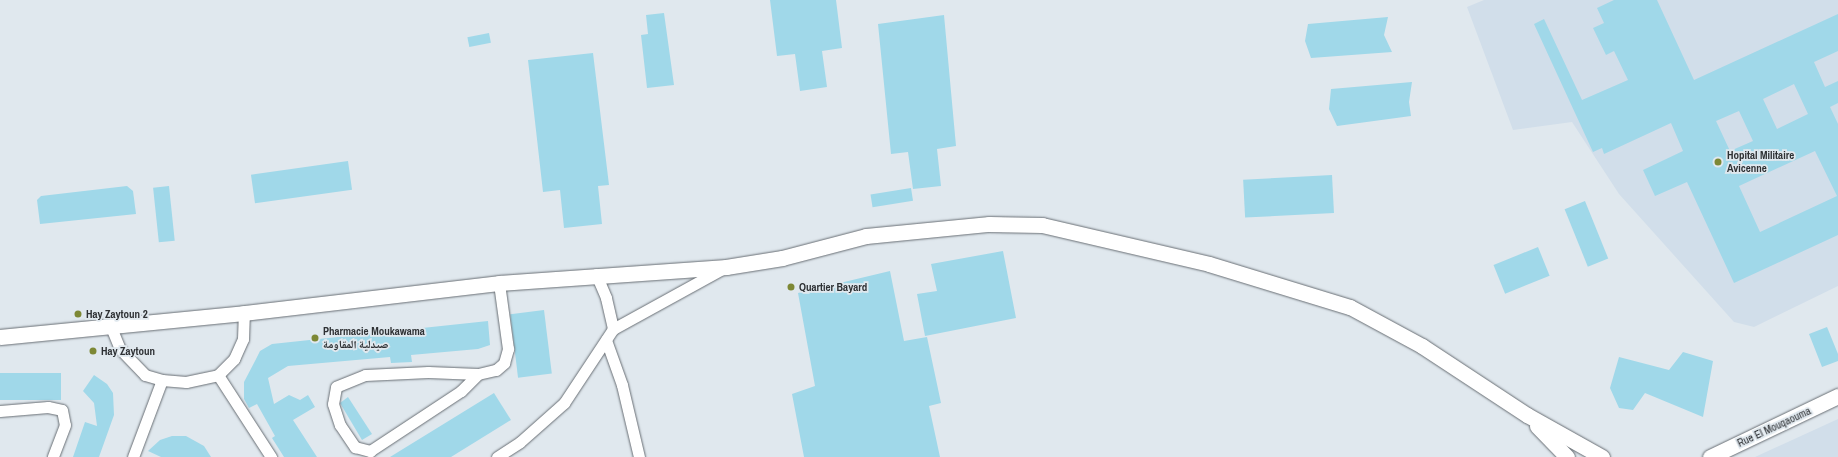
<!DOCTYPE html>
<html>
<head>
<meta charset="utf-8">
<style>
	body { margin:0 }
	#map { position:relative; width:1838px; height:457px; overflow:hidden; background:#e0e8ee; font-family:"Archivo Narrow","Noto Naskh Arabic",sans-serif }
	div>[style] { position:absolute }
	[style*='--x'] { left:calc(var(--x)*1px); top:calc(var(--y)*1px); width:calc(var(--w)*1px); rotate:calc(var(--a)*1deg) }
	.built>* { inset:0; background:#d1deea }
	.building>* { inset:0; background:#a0d8e9; transform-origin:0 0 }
	.roads { filter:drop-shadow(0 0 1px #686e74) drop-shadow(0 0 1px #686e74) }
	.street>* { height:11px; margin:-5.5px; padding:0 5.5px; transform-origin:5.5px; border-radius:5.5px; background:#fff }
	.secondary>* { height:15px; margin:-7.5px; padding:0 7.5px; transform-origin:7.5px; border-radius:7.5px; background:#fff }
	.dots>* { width:11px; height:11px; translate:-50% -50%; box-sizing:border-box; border:2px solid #e0e8ee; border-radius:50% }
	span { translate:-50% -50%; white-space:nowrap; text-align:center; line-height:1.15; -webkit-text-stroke:3.5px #e0e8ee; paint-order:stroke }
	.poi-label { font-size:11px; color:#2e3134; font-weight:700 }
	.left { translate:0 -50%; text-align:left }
	.street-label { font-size:11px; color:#2e3134 }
</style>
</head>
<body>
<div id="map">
	<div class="built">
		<div style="clip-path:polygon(1484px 0,1838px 0,1838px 286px,1754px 327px,1734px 322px,1619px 194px,1572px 122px,1513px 130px,1467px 7px)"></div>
		<div style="clip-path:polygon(1838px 419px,1838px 457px,1755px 457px)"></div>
	</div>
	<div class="building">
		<div style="clip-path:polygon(770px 0,836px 0,842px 48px,822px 51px,827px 87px,800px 91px,795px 54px,777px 56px)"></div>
		<div style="clip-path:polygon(evenodd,1614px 0,1657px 0,1694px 80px,1838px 14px,1838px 51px,1814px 62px,1825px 87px,1838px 81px,1838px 103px,1830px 107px,1838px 124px,1838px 235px,1734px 283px,1687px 182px,1655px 196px,1643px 170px,1683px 151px,1671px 123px,1604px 154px,1602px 148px,1593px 152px,1534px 24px,1544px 19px,1582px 100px,1628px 80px,1614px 51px,1606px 55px,1593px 28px,1604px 23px,1597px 8px,1614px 0,1794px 84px,1808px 114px,1777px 129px,1763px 99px,1794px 84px,1614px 0,1739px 111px,1753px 141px,1730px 151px,1716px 121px,1739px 111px,1614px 0,1815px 151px,1837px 196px,1760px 232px,1739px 186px,1815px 151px)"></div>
		<div style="clip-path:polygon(664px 13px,674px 85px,647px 88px,641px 35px,648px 34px,646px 15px)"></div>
		<div style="clip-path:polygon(944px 15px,956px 146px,937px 149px,941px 186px,913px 189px,908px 152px,891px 154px,878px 24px)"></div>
		<div style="clip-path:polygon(1388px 17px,1384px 35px,1392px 52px,1311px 58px,1305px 41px,1308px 24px)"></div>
		<div style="left:489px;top:33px;width:10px;height:22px;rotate:79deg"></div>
		<div style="clip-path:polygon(593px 53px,609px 185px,598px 186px,602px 224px,564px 228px,560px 190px,543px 192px,528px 60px)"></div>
		<div style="clip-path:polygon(1412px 82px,1409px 102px,1411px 116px,1337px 126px,1329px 109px,1331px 89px)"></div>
		<div style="left:348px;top:161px;width:29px;height:98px;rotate:82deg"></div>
		<div style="left:1332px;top:175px;width:38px;height:89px;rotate:87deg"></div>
		<div style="clip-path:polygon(127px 186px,133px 191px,136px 214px,40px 224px,37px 200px,41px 196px)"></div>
		<div style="left:169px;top:186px;width:55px;height:16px;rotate:84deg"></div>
		<div style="left:911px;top:188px;width:13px;height:41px;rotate:81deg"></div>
		<div style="left:1585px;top:201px;width:62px;height:22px;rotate:68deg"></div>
		<div style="left:1538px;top:247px;width:31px;height:48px;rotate:68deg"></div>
		<div style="clip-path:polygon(1003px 251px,1016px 318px,925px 336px,917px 294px,937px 291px,931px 264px)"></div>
		<div style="clip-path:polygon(890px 271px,904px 341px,927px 337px,941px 403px,929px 406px,940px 457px,804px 457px,792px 394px,815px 386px,798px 293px)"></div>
		<div style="left:544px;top:310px;width:64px;height:34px;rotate:83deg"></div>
		<div style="clip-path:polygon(488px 321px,490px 345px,478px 349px,411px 355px,412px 362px,391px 363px,390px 357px,288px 366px,268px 378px,274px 404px,289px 395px,300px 400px,308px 395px,315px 407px,293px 420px,317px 457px,284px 457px,272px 438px,275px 436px,257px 404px,249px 408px,244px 399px,244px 382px,255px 361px,260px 351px,272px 344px)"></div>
		<div style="clip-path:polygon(1827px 327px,1838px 354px,1838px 361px,1822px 367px,1809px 334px)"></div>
		<div style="clip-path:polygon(1683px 352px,1713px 361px,1703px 417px,1645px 393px,1633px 410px,1619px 408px,1610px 388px,1619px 357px,1669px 370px)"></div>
		<div style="left:61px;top:373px;width:27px;height:61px;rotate:90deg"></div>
		<div style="clip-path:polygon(94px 375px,107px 384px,113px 393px,114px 415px,99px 457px,73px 457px,85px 422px,97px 426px,94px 403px,83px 391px)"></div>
		<div style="clip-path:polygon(494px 393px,511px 420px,451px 457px,390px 457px)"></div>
		<div style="clip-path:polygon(348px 397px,372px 434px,362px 440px,340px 403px)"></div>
		<div style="clip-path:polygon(172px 436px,186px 436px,204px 446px,211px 457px,161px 457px,148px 451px,160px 440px)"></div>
	</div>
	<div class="roads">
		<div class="street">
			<div style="--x:596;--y:274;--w:26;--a:67"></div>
			<div style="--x:606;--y:298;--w:32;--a:77"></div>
			<div style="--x:111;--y:327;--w:24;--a:68"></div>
			<div style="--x:120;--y:349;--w:36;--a:46"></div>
			<div style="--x:145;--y:375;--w:18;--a:16"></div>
			<div style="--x:162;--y:380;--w:24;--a:5"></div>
			<div style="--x:186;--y:382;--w:33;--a:-12"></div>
			<div style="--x:218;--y:375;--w:23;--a:-45"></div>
			<div style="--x:234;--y:359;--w:22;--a:-66"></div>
			<div style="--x:243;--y:339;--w:26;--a:-88"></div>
			<div style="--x:606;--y:340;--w:48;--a:70.4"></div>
			<div style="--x:622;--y:385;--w:74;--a:76.7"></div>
			<div style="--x:478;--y:374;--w:50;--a:-177.7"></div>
			<div style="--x:428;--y:372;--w:63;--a:177.3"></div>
			<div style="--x:365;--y:375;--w:31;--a:158"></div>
			<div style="--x:336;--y:387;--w:17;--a:100"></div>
			<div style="--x:333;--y:404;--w:22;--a:72"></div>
			<div style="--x:340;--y:425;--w:27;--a:56"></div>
			<div style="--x:355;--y:447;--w:16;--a:15"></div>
			<div style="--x:370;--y:451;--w:109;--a:-33.4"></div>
			<div style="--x:461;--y:391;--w:24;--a:-45"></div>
			<div style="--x:478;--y:374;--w:18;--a:-13"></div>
			<div style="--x:496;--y:370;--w:11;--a:-41"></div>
			<div style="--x:504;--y:363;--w:15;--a:-74"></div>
			<div style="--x:508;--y:349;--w:67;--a:-97.8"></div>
			<div style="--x:218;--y:375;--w:98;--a:57.1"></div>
			<div style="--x:0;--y:411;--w:48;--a:-4.8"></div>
			<div style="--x:48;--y:407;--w:14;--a:12"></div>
			<div style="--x:62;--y:410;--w:15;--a:79"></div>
			<div style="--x:65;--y:425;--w:34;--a:111"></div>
			<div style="--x:133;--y:457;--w:82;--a:-69.4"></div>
			<div style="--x:497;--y:457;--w:27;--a:-33"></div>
			<div style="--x:520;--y:442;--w:59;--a:-41.6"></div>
			<div style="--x:564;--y:403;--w:89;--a:-56.5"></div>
			<div style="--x:613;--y:329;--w:127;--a:-28.8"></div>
		</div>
		<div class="secondary">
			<div style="--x:0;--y:337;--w:245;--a:-5.6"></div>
			<div style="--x:244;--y:313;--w:257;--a:-6.7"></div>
			<div style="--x:499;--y:283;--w:228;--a:-4"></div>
			<div style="--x:726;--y:267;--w:57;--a:-9.1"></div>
			<div style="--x:782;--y:258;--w:87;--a:-14.7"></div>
			<div style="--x:866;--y:236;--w:124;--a:-5.6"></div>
			<div style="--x:989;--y:224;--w:53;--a:1.1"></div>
			<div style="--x:1042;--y:225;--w:171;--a:13.1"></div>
			<div style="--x:1209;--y:264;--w:147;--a:17"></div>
			<div style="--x:1350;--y:307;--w:82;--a:28.4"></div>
			<div style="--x:1422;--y:346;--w:126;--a:33.3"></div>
			<div style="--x:1527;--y:415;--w:86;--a:29.2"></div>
			<div style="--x:1537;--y:426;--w:43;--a:45.9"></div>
			<div style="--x:1710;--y:457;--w:142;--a:-25.5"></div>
		</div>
	</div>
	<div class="dots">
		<div style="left:1718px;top:162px;background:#7d8835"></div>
		<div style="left:791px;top:287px;background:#7d8835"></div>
		<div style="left:78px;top:314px;background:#7d8835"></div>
		<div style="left:315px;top:338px;background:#7d8835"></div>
		<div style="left:93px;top:351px;background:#7d8835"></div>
	</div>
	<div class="poi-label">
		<span class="left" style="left:1727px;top:162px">Hopital Militaire<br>Avicenne</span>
		<span class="left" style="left:799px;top:287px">Quartier Bayard</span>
		<span class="left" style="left:86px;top:314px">Hay Zaytoun 2</span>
		<span class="left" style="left:323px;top:338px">Pharmacie Moukawama<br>صيدلية المقاومة</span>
		<span class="left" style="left:101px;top:351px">Hay Zaytoun</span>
	</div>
	<div class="street-label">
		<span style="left:1774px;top:427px;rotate:-25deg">Rue El Mouqaouma</span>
	</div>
</div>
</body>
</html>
